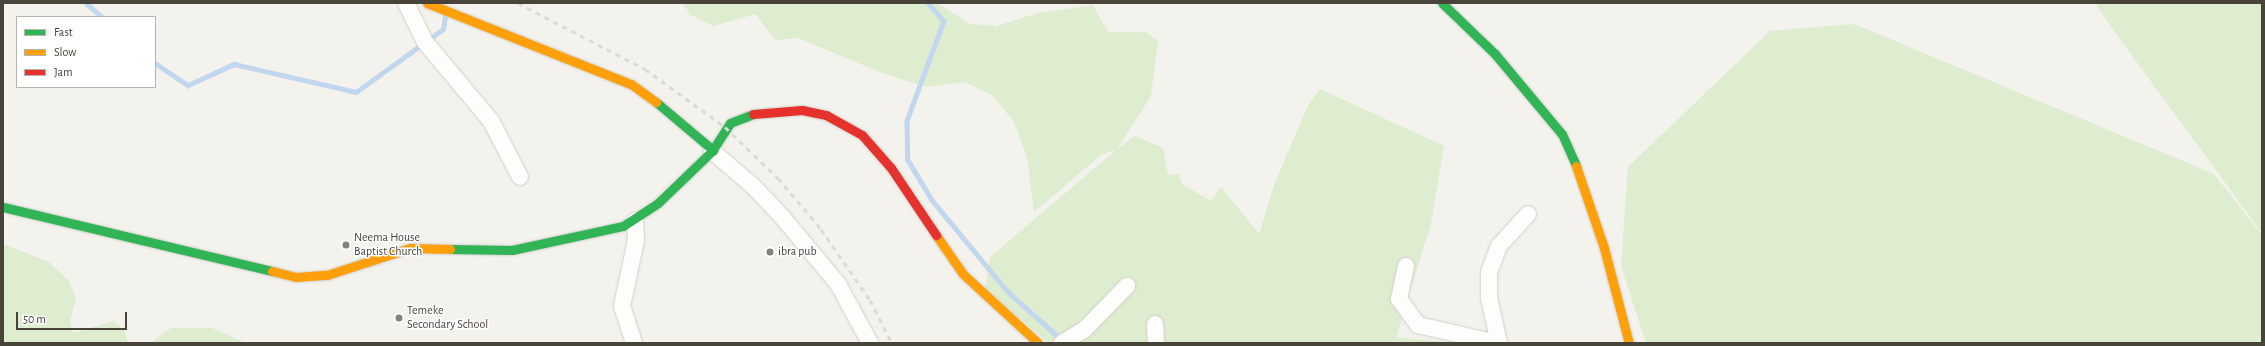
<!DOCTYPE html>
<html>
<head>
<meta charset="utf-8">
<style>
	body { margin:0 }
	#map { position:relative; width:2265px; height:346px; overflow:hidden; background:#f3f2ed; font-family:"Alegreya Sans",sans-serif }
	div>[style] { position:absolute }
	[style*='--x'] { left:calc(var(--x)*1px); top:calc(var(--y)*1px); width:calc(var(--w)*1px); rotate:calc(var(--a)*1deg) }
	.green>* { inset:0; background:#deeccf }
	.stream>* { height:4.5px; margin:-2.25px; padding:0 2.25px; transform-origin:2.25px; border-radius:2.25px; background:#c1d7ee }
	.roads { filter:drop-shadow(0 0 1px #d1d0cb) drop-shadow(0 0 1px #d1d0cb) }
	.street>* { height:16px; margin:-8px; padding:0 8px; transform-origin:8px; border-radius:8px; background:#fdfdfc }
	.fast>* { height:9px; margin:-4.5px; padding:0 4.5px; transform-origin:4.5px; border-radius:4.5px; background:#30b455 }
	.slow>* { height:9px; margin:-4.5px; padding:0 4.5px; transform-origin:4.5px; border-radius:4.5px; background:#ff9f0a }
	.jam>* { height:9px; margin:-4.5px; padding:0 4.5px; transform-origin:4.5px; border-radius:4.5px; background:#e5322d }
	.rail>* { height:3px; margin-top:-1.5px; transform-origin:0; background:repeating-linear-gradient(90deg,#dadad9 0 5px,transparent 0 10px) }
	.dots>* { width:11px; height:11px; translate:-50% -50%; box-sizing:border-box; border:2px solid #fff; border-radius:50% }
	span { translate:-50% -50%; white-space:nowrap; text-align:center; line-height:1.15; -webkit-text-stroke:3px #fff; paint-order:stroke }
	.poi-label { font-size:12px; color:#494439 }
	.left { translate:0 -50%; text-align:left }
	.frame { position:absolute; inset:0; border:4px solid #494439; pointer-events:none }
	.legend { position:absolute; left:16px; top:16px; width:140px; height:72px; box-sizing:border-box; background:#fff; border:1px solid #b6b4b0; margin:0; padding:5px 7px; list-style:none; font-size:12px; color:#494439 }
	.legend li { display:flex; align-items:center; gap:8px; height:20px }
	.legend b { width:20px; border:1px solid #b6b4b0 }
	.scale { position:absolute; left:16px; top:312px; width:111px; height:18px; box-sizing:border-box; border:2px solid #494439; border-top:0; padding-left:5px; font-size:12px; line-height:14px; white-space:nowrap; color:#494439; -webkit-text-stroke:3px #fff; paint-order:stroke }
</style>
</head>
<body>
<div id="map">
	<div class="green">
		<div style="clip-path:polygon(682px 3px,937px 3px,970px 24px,997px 26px,1038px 13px,1093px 5px,1108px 32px,1146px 32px,1158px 41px,1151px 96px,1117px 149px,1135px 136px,1163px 148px,1168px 175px,1179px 174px,1182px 184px,1211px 201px,1221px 187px,1259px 234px,1274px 185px,1309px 103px,1320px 89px,1444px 146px,1431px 223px,1396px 337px,1455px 343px,1049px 343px,985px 289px,990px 257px,1116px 150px,1101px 155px,1034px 212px,1027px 157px,1014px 122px,992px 95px,964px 82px,926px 87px,882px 73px,798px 38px,775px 40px,756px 14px,713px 26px,691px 15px)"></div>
		<div style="clip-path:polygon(2095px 3px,2262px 3px,2262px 233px,2111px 27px)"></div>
		<div style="clip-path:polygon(1854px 24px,2214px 174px,2262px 235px,2262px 343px,1646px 343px,1621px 266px,1628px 167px,1770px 31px)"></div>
		<div style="clip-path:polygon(3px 244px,49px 262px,69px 281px,76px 299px,70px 321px,73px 333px,114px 321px,124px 330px,128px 343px,3px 343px)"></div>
		<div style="clip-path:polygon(171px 328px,212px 328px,246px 343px,150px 343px)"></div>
	</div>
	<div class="stream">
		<div style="--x:86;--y:3;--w:21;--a:41"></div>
		<div style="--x:928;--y:3;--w:24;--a:48"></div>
		<div style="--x:944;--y:21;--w:107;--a:110.3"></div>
		<div style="--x:907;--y:121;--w:39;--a:89"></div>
		<div style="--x:908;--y:160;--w:47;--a:59"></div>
		<div style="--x:932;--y:200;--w:119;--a:50.4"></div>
		<div style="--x:1008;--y:292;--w:72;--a:41.6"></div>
		<div style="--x:155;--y:63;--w:40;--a:34"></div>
		<div style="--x:188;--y:85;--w:51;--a:-24.5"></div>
		<div style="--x:234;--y:64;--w:125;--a:12.9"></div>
		<div style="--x:356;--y:92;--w:107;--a:-35.9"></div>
		<div style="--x:443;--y:29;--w:12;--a:-81"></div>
	</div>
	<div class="roads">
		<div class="street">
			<div style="--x:406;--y:3;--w:43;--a:64"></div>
			<div style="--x:425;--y:42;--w:103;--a:50.1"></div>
			<div style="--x:491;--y:121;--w:63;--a:62.6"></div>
			<div style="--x:712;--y:151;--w:54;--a:40.5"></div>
			<div style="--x:753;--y:186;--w:45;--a:46.8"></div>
			<div style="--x:784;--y:219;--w:85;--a:50.3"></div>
			<div style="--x:838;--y:284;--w:67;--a:61.5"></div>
			<div style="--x:1406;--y:266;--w:34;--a:102"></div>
			<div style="--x:1399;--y:299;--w:32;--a:54"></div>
			<div style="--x:1418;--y:325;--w:81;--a:12.8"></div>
			<div style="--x:1155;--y:324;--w:19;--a:87"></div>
			<div style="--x:634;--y:343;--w:39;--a:-108"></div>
			<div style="--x:622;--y:306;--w:67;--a:-78"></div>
			<div style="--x:636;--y:240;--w:19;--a:-93"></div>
			<div style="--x:1062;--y:343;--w:26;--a:-31"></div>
			<div style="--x:1084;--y:330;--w:62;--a:-45.7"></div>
			<div style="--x:1499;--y:343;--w:46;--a:-102.5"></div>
			<div style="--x:1489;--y:298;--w:25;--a:-90"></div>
			<div style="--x:1489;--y:273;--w:29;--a:-70"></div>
			<div style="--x:1499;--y:246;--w:43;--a:-47.8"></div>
		</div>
		<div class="fast">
			<div style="--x:1442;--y:3;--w:74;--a:43.9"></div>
			<div style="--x:1495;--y:54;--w:104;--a:50.1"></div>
			<div style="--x:1562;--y:134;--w:35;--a:66"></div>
			<div style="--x:656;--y:102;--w:75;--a:40.1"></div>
			<div style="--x:3;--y:207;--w:277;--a:13.4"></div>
			<div style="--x:450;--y:249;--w:62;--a:0.9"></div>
			<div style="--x:512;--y:250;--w:114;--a:-12.2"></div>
			<div style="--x:623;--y:226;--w:42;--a:-33.3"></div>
			<div style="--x:658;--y:203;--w:75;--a:-43.9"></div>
			<div style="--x:712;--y:151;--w:33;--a:-57"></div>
			<div style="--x:730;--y:123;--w:25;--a:-21"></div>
		</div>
		<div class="slow">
			<div style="--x:427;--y:3;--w:219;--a:21.7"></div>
			<div style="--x:631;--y:84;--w:31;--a:36"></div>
			<div style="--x:1576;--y:166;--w:87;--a:71.1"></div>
			<div style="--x:1604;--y:248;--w:98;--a:75.3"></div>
			<div style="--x:936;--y:235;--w:47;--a:55.3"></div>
			<div style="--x:963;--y:274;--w:102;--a:42.6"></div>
			<div style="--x:272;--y:271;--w:25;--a:14"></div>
			<div style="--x:296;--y:277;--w:31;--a:-4"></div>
			<div style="--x:327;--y:275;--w:87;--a:-18"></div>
			<div style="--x:410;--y:248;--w:40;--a:1.4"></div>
		</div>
		<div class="jam">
			<div style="--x:753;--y:114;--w:49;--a:-4.7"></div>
			<div style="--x:802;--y:110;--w:25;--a:12"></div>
			<div style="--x:826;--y:115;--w:41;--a:29.1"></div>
			<div style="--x:862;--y:135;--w:44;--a:48.7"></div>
			<div style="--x:891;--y:168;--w:81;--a:56.1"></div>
		</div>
	</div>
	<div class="rail">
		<div style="--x:518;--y:3;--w:143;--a:27.5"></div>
		<div style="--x:645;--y:69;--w:99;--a:35.9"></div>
		<div style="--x:725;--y:127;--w:74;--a:43.9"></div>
		<div style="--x:778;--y:178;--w:67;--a:49.9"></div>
		<div style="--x:821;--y:229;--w:86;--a:55.4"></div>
		<div style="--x:870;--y:300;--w:48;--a:62.9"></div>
	</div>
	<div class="dots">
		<div style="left:346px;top:245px;background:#848178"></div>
		<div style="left:770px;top:252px;background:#848178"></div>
		<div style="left:399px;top:318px;background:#848178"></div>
	</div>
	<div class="poi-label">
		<span class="left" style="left:354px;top:245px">Neema House<br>Baptist Church</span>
		<span class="left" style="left:778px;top:252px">ibra pub</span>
		<span class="left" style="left:407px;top:318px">Temeke<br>Secondary School</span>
	</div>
	<div class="frame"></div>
	<ul class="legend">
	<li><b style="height:5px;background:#30b455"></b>Fast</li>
	<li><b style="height:5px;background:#ff9f0a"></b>Slow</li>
	<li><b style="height:5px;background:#e5322d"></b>Jam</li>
	</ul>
	<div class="scale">50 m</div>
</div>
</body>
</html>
